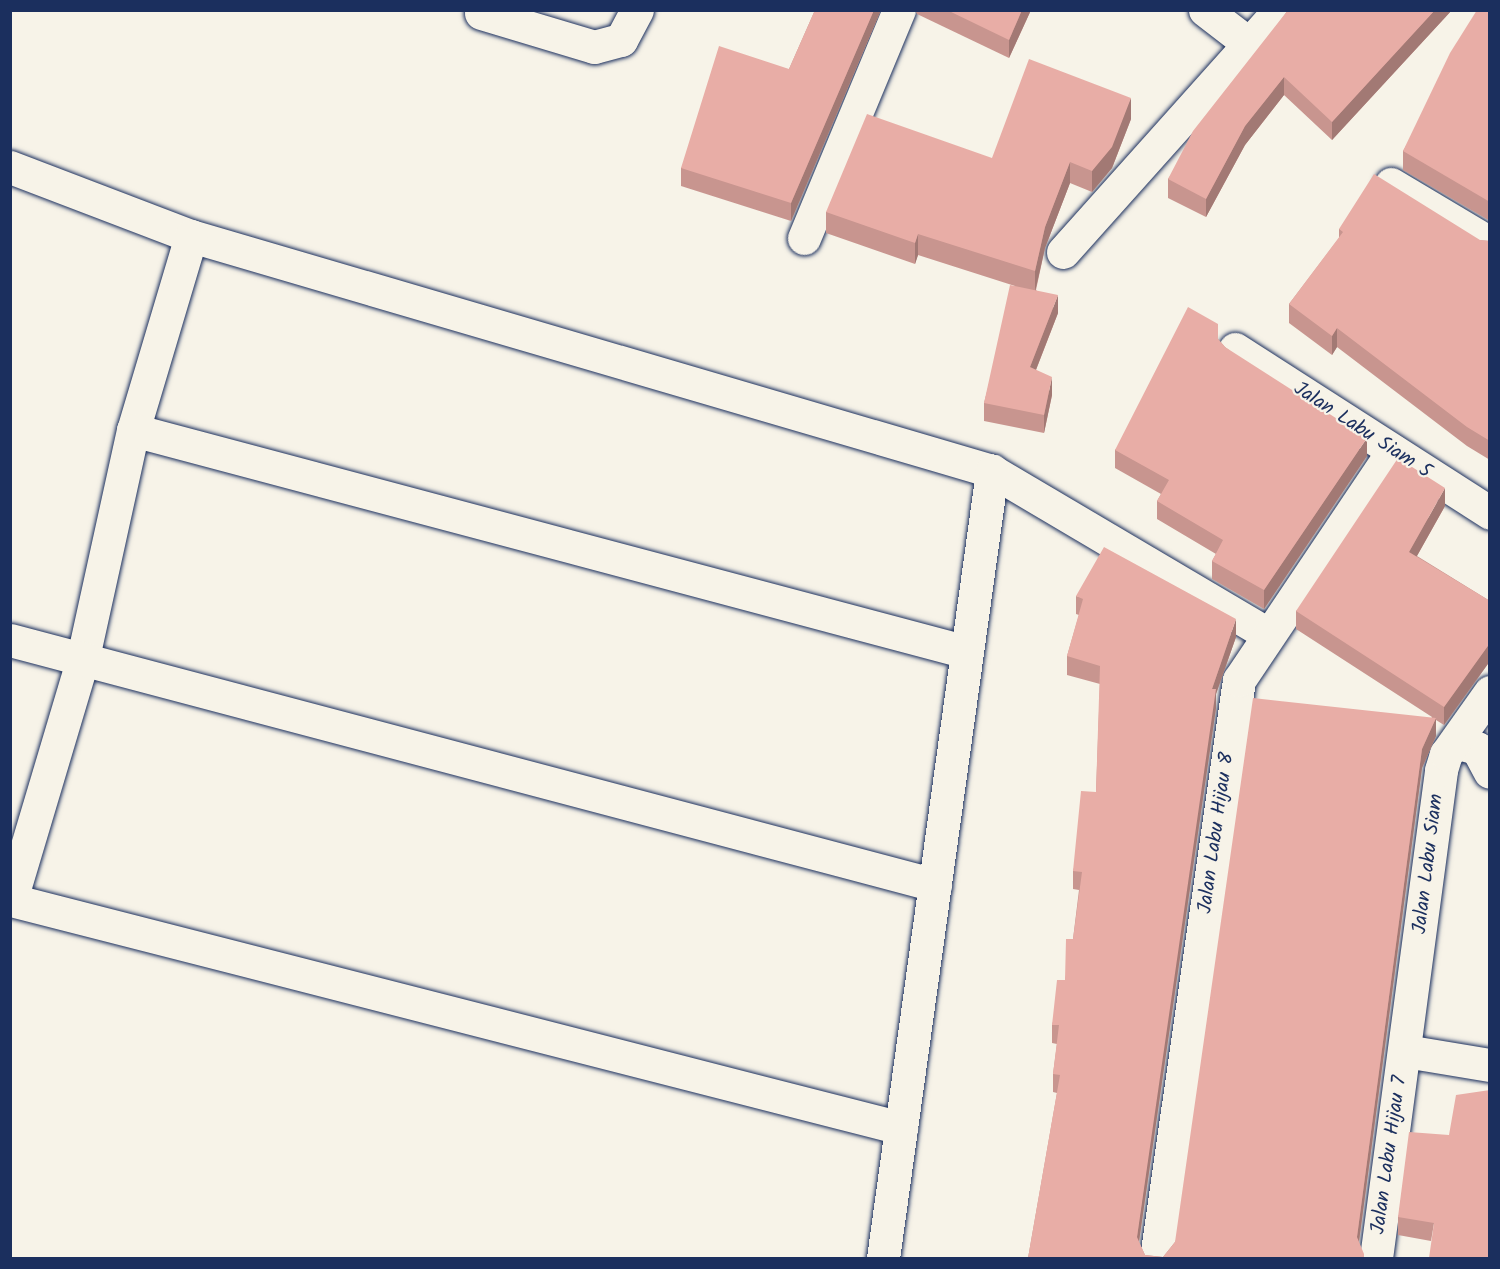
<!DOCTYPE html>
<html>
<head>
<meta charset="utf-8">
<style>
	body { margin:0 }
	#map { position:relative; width:1500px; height:1269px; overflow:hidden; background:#f7f3e8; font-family:Kalam,sans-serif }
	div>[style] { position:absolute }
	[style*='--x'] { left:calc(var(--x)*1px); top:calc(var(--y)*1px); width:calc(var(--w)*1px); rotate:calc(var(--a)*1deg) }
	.roads { filter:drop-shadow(0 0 2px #1b2f5e) drop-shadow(0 0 2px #1b2f5e) }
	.minor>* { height:33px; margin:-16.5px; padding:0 16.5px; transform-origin:16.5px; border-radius:16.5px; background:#f7f3e8 }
	.wall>* { inset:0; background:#c8958f }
	.shaded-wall>* { inset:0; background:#a27974 }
	.building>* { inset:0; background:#e8ada6 }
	span { translate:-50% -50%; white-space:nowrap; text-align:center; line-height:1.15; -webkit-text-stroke:4.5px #f7f3e8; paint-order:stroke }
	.street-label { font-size:20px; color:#1b2f5e }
	.frame { position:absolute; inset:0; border:12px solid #1b2f5e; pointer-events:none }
</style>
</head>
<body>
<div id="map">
	<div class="roads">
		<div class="minor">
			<div style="--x:1205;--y:10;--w:54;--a:37.5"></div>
			<div style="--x:481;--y:13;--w:118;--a:16.7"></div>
			<div style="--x:594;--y:47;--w:28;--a:-15"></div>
			<div style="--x:621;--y:40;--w:34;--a:-62"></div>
			<div style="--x:10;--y:167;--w:194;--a:20.9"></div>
			<div style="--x:191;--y:236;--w:835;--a:16.35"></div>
			<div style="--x:992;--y:471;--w:321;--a:30.6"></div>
			<div style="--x:1391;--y:184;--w:115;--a:30.8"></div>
			<div style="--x:191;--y:236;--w:202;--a:106.6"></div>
			<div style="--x:133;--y:430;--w:233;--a:102.4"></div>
			<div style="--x:83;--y:658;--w:252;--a:106.6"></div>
			<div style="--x:11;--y:900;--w:919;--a:14.37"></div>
			<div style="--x:804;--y:238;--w:247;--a:-67.4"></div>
			<div style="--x:1063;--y:252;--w:324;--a:-48.2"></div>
			<div style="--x:1235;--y:349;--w:303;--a:32.7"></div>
			<div style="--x:133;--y:430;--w:863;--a:14.91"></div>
			<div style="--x:10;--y:640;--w:957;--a:14.83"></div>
			<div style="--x:1458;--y:743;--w:20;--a:15"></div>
			<div style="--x:1477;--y:748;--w:27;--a:62"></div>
			<div style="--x:1405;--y:1051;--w:86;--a:9.4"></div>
			<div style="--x:883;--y:1258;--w:795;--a:-82.11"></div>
			<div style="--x:1156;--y:1258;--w:584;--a:-81.83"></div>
			<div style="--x:1239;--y:680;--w:276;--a:-56.1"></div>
			<div style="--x:1376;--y:1258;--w:492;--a:-82.4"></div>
			<div style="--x:1441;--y:770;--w:17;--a:-73"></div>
			<div style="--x:1446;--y:754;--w:76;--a:-54.6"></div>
		</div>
	</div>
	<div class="wall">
		<div style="clip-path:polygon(815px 10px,881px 10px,791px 221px,681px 186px,681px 168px,789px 69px)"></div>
		<div style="clip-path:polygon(915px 10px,1031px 10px,1009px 58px,917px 14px)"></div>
		<div style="clip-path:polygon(1288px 10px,1452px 10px,1332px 140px,1284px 95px,1245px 145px,1206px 217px,1168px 198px,1168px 179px)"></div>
		<div style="clip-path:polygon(1490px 10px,1490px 221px,1403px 170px,1403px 151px)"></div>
		<div style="clip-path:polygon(1131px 119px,1112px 168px,1092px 192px,1070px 183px,1045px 248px,1036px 290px,1058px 313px,1036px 370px,1052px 395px,1044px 433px,984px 421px,984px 403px,1015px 286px,918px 255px,915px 264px,826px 233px,826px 212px,992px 158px)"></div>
		<div style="clip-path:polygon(1339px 229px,1490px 241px,1490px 460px,1467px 446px,1337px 347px,1332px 355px,1289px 323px,1289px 304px,1339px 238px)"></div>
		<div style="clip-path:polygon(1218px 339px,1225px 347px,1367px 456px,1264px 609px,1212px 579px,1212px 561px,1216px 554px,1157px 519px,1157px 501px,1161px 494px,1115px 468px,1115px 450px)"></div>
		<div style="clip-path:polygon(1445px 506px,1417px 556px,1490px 601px,1490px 661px,1444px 725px,1436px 720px,1436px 736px,1422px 768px,1359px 1242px,1364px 1258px,1028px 1258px,1057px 1093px,1053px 1092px,1053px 1074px,1057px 1044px,1052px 1043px,1052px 1025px,1065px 980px,1073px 939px,1079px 890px,1073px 889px,1073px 871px,1096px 792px,1100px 684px,1067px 675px,1067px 656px,1079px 615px,1076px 614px,1076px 596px,1236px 637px,1216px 694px,1216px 708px,1139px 1242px,1145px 1255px,1163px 1257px,1175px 1242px,1432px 717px,1296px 629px,1296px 611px)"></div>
		<div style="clip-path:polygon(1449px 1135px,1431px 1241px,1398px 1235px,1398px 1217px)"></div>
	</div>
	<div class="shaded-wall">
		<div style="clip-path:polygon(874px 10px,881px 10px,791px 221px,791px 203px)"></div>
		<div style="clip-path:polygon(1022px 10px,1031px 10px,1009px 58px,1009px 40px)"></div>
		<div style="clip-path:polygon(1435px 10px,1452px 10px,1332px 140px,1332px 122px)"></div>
		<div style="clip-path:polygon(1284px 77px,1284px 95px,1245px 145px,1206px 217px,1206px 199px,1245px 126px)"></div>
		<div style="clip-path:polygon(1131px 98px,1131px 119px,1112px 168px,1092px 192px,1092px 171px)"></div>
		<div style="clip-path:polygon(1070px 162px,1070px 183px,1045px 248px,1035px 292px,1035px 271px,1045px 227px)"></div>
		<div style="clip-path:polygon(918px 234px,918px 255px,915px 264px,915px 243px)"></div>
		<div style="clip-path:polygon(1058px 295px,1058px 313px,1030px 385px,1030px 367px)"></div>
		<div style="clip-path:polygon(1337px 328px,1337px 347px,1332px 355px,1332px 336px)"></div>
		<div style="clip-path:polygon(1052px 377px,1052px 395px,1044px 433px,1044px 415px)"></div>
		<div style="clip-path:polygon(1367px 438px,1367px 456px,1264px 609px,1264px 590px)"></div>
		<div style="clip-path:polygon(1445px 488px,1445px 506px,1409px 570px,1409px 552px)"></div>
		<div style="clip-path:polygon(1236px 619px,1236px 637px,1216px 694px,1216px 708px,1137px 1255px,1137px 1237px,1212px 689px)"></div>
		<div style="clip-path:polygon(1490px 643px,1490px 661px,1444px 725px,1444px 707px)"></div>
		<div style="clip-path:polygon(1436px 718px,1436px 736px,1422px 768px,1357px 1256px,1357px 1237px,1422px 749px)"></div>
	</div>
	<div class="building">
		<div style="clip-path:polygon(815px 10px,874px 10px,791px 203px,681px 168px,719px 46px,789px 69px)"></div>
		<div style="clip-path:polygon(947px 10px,1022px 10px,1009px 40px)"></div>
		<div style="clip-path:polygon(1288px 10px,1435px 10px,1332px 122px,1284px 77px,1245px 126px,1206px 199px,1168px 179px,1193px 131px)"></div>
		<div style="clip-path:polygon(1477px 10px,1490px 10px,1490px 202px,1403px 151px,1450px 53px)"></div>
		<div style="clip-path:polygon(1029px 59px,1131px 98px,1112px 147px,1092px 171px,1070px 162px,1045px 227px,1035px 271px,918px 234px,915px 243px,826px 212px,867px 114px,992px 158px)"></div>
		<div style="clip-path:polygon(1374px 174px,1480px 240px,1490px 241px,1490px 441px,1467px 427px,1337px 328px,1332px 336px,1289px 304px,1343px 232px,1339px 229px)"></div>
		<div style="clip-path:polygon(1010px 285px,1058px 295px,1030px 367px,1052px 377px,1044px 415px,984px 403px)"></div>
		<div style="clip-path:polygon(1188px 307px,1218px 324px,1218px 339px,1225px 347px,1367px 438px,1264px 590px,1212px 561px,1223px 540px,1157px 501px,1169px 480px,1115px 450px)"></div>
		<div style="clip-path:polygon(1398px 458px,1445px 488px,1409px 552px,1490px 601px,1490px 643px,1444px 707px,1296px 611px)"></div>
		<div style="clip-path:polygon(1104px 547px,1236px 619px,1212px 689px,1216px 689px,1137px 1237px,1145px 1255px,1163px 1257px,1175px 1242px,1253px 698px,1436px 718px,1422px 749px,1357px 1237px,1364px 1254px,1364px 1258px,1028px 1258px,1060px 1075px,1053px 1074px,1059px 1025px,1052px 1025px,1057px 980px,1065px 980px,1066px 939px,1073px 939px,1082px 872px,1073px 871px,1081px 791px,1096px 792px,1100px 666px,1067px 656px,1083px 599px,1076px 596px)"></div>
		<div style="clip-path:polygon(1490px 1090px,1490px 1258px,1429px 1258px,1434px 1223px,1398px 1217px,1409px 1132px,1449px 1135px,1456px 1095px)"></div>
	</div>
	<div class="street-label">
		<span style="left:1362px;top:431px;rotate:33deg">Jalan Labu Siam 5</span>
		<span style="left:1217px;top:833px;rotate:-82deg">Jalan Labu Hijau 8</span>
		<span style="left:1429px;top:864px;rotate:-83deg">Jalan Labu Siam</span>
		<span style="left:1390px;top:1155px;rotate:-82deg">Jalan Labu Hijau 7</span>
	</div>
	<div class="frame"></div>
</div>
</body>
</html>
